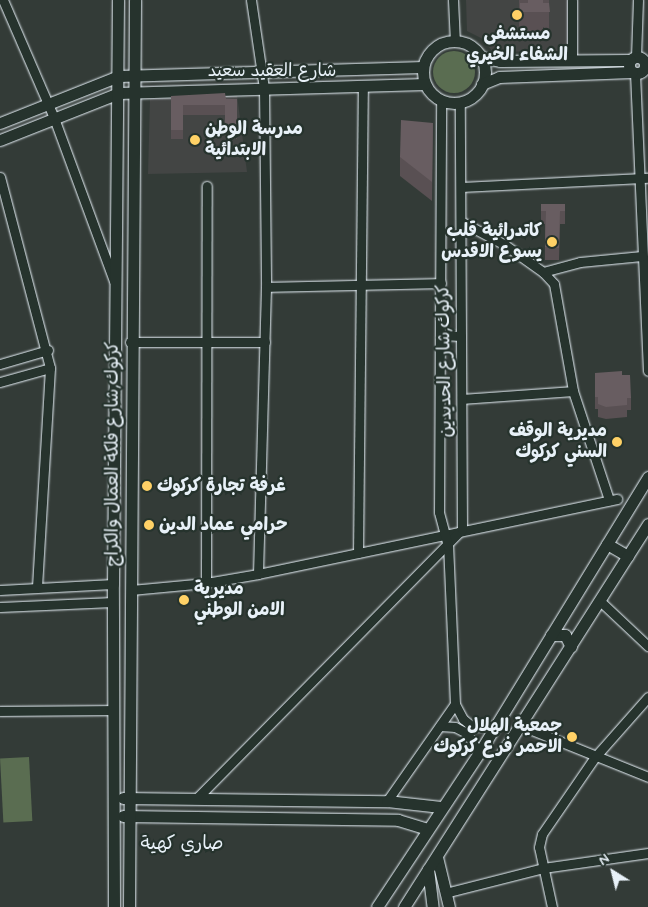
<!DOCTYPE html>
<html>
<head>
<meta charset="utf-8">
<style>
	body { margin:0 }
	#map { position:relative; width:648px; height:907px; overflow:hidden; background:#333b37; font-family:Mynerve,"Playpen Sans Arabic",sans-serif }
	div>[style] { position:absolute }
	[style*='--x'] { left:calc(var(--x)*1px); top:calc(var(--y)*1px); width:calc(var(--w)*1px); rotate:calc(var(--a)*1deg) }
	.built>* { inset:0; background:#434544 }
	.green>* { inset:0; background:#5a6d51; transform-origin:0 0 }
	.round { border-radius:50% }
	.roads { filter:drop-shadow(0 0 1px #e8f1f8) drop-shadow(0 0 1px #e8f1f8) }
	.street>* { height:9px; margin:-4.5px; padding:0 4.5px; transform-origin:4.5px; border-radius:4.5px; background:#26332d }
	.secondary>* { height:11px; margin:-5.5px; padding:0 5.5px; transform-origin:5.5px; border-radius:5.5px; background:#26332d }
	.secondary>.ring { margin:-5.5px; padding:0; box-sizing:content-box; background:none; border:11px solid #26332d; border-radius:50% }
	.wall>* { inset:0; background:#595053; transform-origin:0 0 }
	.building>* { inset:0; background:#685d61 }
	.dots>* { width:14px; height:14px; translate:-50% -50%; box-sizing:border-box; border:2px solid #26332d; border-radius:50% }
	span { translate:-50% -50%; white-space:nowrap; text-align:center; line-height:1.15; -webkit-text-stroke:4.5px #26332d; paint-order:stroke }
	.poi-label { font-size:18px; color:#e8f1f8; font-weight:700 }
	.left { translate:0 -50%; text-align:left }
	.right { translate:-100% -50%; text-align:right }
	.street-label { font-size:18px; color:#e8f1f8 }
	.neighbourhood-label { font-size:19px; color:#e8f1f8 }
	.north { position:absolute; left:588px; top:847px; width:50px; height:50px; -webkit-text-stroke:4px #26332d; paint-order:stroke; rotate:324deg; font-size:14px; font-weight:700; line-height:20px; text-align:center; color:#e8f1f8 }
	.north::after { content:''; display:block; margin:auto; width:18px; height:22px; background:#e8f1f8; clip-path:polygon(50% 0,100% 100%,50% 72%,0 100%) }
</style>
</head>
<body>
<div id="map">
	<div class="built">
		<div style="clip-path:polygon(466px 0,568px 0,568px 51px,493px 52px,481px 38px,467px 31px)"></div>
		<div style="clip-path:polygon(237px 95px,247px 172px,148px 174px,150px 99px)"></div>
	</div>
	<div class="green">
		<div class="round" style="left:433px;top:51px;width:42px;height:42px"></div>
		<div style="left:29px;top:757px;width:64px;height:29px;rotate:87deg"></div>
	</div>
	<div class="roads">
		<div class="street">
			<div style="--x:3;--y:0;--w:129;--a:66.6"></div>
			<div style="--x:54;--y:118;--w:174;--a:69.8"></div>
			<div style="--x:251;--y:0;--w:89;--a:81.6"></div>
			<div style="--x:264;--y:88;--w:199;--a:89.4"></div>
			<div style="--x:266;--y:287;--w:287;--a:91.6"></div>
			<div style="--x:453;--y:0;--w:42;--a:87.3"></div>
			<div style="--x:572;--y:0;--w:60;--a:90"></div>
			<div style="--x:636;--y:57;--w:57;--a:-88"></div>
			<div style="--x:635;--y:73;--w:298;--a:87.5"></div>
			<div style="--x:0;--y:177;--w:197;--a:75.3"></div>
			<div style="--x:50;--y:368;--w:220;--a:93.4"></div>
			<div style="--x:461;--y:187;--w:187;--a:-2.8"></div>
			<div style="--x:462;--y:222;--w:49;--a:28.1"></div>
			<div style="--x:505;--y:245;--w:47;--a:35.4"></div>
			<div style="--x:543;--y:272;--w:16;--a:47"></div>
			<div style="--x:554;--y:284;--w:109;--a:79.9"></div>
			<div style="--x:573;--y:391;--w:115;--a:71.7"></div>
			<div style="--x:543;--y:272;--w:38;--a:-15"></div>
			<div style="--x:580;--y:262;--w:62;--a:-5.5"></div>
			<div style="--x:266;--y:287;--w:175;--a:-1.3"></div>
			<div style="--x:440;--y:335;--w:21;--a:3"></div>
			<div style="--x:130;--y:342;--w:135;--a:0"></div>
			<div style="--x:0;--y:364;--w:50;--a:-16.3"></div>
			<div style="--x:0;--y:382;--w:52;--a:-15.6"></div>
			<div style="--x:462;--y:399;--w:111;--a:-4.1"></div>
			<div style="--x:358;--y:553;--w:465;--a:-89.4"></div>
			<div style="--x:206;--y:583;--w:397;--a:-89.9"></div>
			<div style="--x:0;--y:590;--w:113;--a:-3"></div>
			<div style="--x:131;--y:590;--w:75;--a:-5.3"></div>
			<div style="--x:206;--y:583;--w:53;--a:-9.8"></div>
			<div style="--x:258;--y:574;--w:367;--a:-11.8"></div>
			<div style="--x:600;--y:601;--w:66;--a:43.2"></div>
			<div style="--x:0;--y:607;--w:113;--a:-2.5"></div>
			<div style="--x:455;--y:704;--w:17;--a:62"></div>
			<div style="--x:463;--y:719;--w:13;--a:39"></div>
			<div style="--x:473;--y:727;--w:22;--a:-3"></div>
			<div style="--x:0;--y:711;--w:114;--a:-0.5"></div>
			<div style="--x:440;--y:726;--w:15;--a:4"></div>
			<div style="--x:455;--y:727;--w:13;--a:27"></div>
			<div style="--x:467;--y:733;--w:23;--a:59"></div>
			<div style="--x:522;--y:726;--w:136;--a:22"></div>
			<div style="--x:196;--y:799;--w:379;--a:-45.4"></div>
			<div style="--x:462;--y:529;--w:427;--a:-90.3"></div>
			<div style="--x:387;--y:801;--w:118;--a:-55"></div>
			<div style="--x:455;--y:704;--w:158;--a:-92.5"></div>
			<div style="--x:448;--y:546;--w:35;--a:-105"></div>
			<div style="--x:439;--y:512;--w:412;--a:-89.7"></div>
			<div style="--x:445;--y:893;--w:101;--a:-14.3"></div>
			<div style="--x:543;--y:868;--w:106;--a:-8.1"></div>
			<div style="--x:552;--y:907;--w:61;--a:-102.2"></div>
			<div style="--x:539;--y:847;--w:13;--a:-77"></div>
			<div style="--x:542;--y:834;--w:93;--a:-55.5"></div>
			<div style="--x:595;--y:757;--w:80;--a:-48.5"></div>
		</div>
		<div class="secondary">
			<div class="ring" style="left:423px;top:41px;width:51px;height:51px"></div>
			<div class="ring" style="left:629px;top:57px;width:5px;height:5px"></div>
			<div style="--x:480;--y:57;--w:20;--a:11"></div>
			<div style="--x:500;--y:61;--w:130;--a:-0.4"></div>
			<div style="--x:482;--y:84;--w:18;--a:-22"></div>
			<div style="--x:499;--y:77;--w:133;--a:-2.2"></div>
			<div style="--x:0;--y:123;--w:128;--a:-21.6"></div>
			<div style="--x:119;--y:76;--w:304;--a:-1.7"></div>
			<div style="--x:0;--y:140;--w:128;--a:-21.6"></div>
			<div style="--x:119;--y:93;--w:306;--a:-1.7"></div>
			<div style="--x:607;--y:544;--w:24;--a:30"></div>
			<div style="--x:551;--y:635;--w:14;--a:0"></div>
			<div style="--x:565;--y:635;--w:13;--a:63"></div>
			<div style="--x:123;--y:798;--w:264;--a:0.7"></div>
			<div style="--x:387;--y:801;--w:54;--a:6.3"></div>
			<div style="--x:123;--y:816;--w:275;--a:0.8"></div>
			<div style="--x:398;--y:820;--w:30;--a:17"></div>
			<div style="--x:437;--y:857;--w:51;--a:76.5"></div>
			<div style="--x:428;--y:869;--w:38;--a:83"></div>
			<div style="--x:114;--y:907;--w:323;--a:-90.2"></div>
			<div style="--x:113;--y:584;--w:584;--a:-89.51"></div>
			<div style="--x:129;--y:907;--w:907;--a:-89.62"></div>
			<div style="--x:377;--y:907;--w:185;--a:-56.5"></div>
			<div style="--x:479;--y:753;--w:324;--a:-58.5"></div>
			<div style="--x:404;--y:907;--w:454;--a:-57.5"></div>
		</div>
	</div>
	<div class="wall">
		<div style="left:519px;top:0;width:30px;height:31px"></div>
		<div style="clip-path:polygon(171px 96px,237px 99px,237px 139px,225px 139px,225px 115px,183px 115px,183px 139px,171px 139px)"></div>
		<div style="clip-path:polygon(433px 123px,432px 201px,400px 176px,400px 157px)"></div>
		<div style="clip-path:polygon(541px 204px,565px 204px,565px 224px,560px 224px,559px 260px,545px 260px,545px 224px,541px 224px)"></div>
		<div style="clip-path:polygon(595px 373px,622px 375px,631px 398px,631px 410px,627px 410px,627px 417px,606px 419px,598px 417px,598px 409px,595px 409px)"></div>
	</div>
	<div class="building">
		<div style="clip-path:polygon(528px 0,543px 0,543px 3px,549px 3px,550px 12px,520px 12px,520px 3px,528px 3px)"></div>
		<div style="clip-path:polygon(225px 93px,226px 99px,237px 99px,237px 130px,225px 130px,225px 105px,183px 105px,183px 130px,171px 130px,171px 96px)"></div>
		<div style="clip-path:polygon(401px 120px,433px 123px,432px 182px,400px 157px)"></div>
		<div style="clip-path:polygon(541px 204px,565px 204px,565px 211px,560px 211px,559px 248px,545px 247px,546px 211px,541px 211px)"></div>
		<div style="clip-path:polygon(622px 371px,622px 375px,630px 375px,631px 398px,627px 398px,627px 405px,606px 407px,598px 404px,598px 397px,595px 397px,595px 373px)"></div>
	</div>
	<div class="dots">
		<div style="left:517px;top:15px;background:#ffd166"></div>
		<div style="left:195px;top:140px;background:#ffd166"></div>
		<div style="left:552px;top:242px;background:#ffd166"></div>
		<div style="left:617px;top:442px;background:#ffd166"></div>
		<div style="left:147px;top:486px;background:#ffd166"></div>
		<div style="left:149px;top:525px;background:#ffd166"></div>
		<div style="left:184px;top:600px;background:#ffd166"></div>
		<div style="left:572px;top:737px;background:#ffd166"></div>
	</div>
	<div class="poi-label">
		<span style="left:517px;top:45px">مستشفى<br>الشفاء الخيري</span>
		<span class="left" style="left:205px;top:140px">مدرسة الوطن<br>الابتدائية</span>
		<span class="right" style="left:542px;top:242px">كاتدرائية قلب<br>يسوع الاقدس</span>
		<span class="right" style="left:607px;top:442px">مديرية الوقف<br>السني كركوك</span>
		<span class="left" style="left:157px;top:486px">غرفة تجارة كركوك</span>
		<span class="left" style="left:159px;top:525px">حرامي عماد الدين</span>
		<span class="left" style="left:194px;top:600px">مديرية<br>الامن الوطني</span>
		<span class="right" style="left:562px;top:737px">جمعية الهلال<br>الاحمر فرع كركوك</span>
	</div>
	<div class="street-label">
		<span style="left:272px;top:71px">شارع العقيد سعيد</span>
		<span style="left:445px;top:361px;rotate:-91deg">كركوك,شارع الحديدين</span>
		<span style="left:113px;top:454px;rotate:-90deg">كركوك,شارع فلكة العمال والكراج</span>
	</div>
	<div class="neighbourhood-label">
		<span style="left:182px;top:844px">صاري كهية</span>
	</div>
	<div class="north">N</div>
</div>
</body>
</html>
